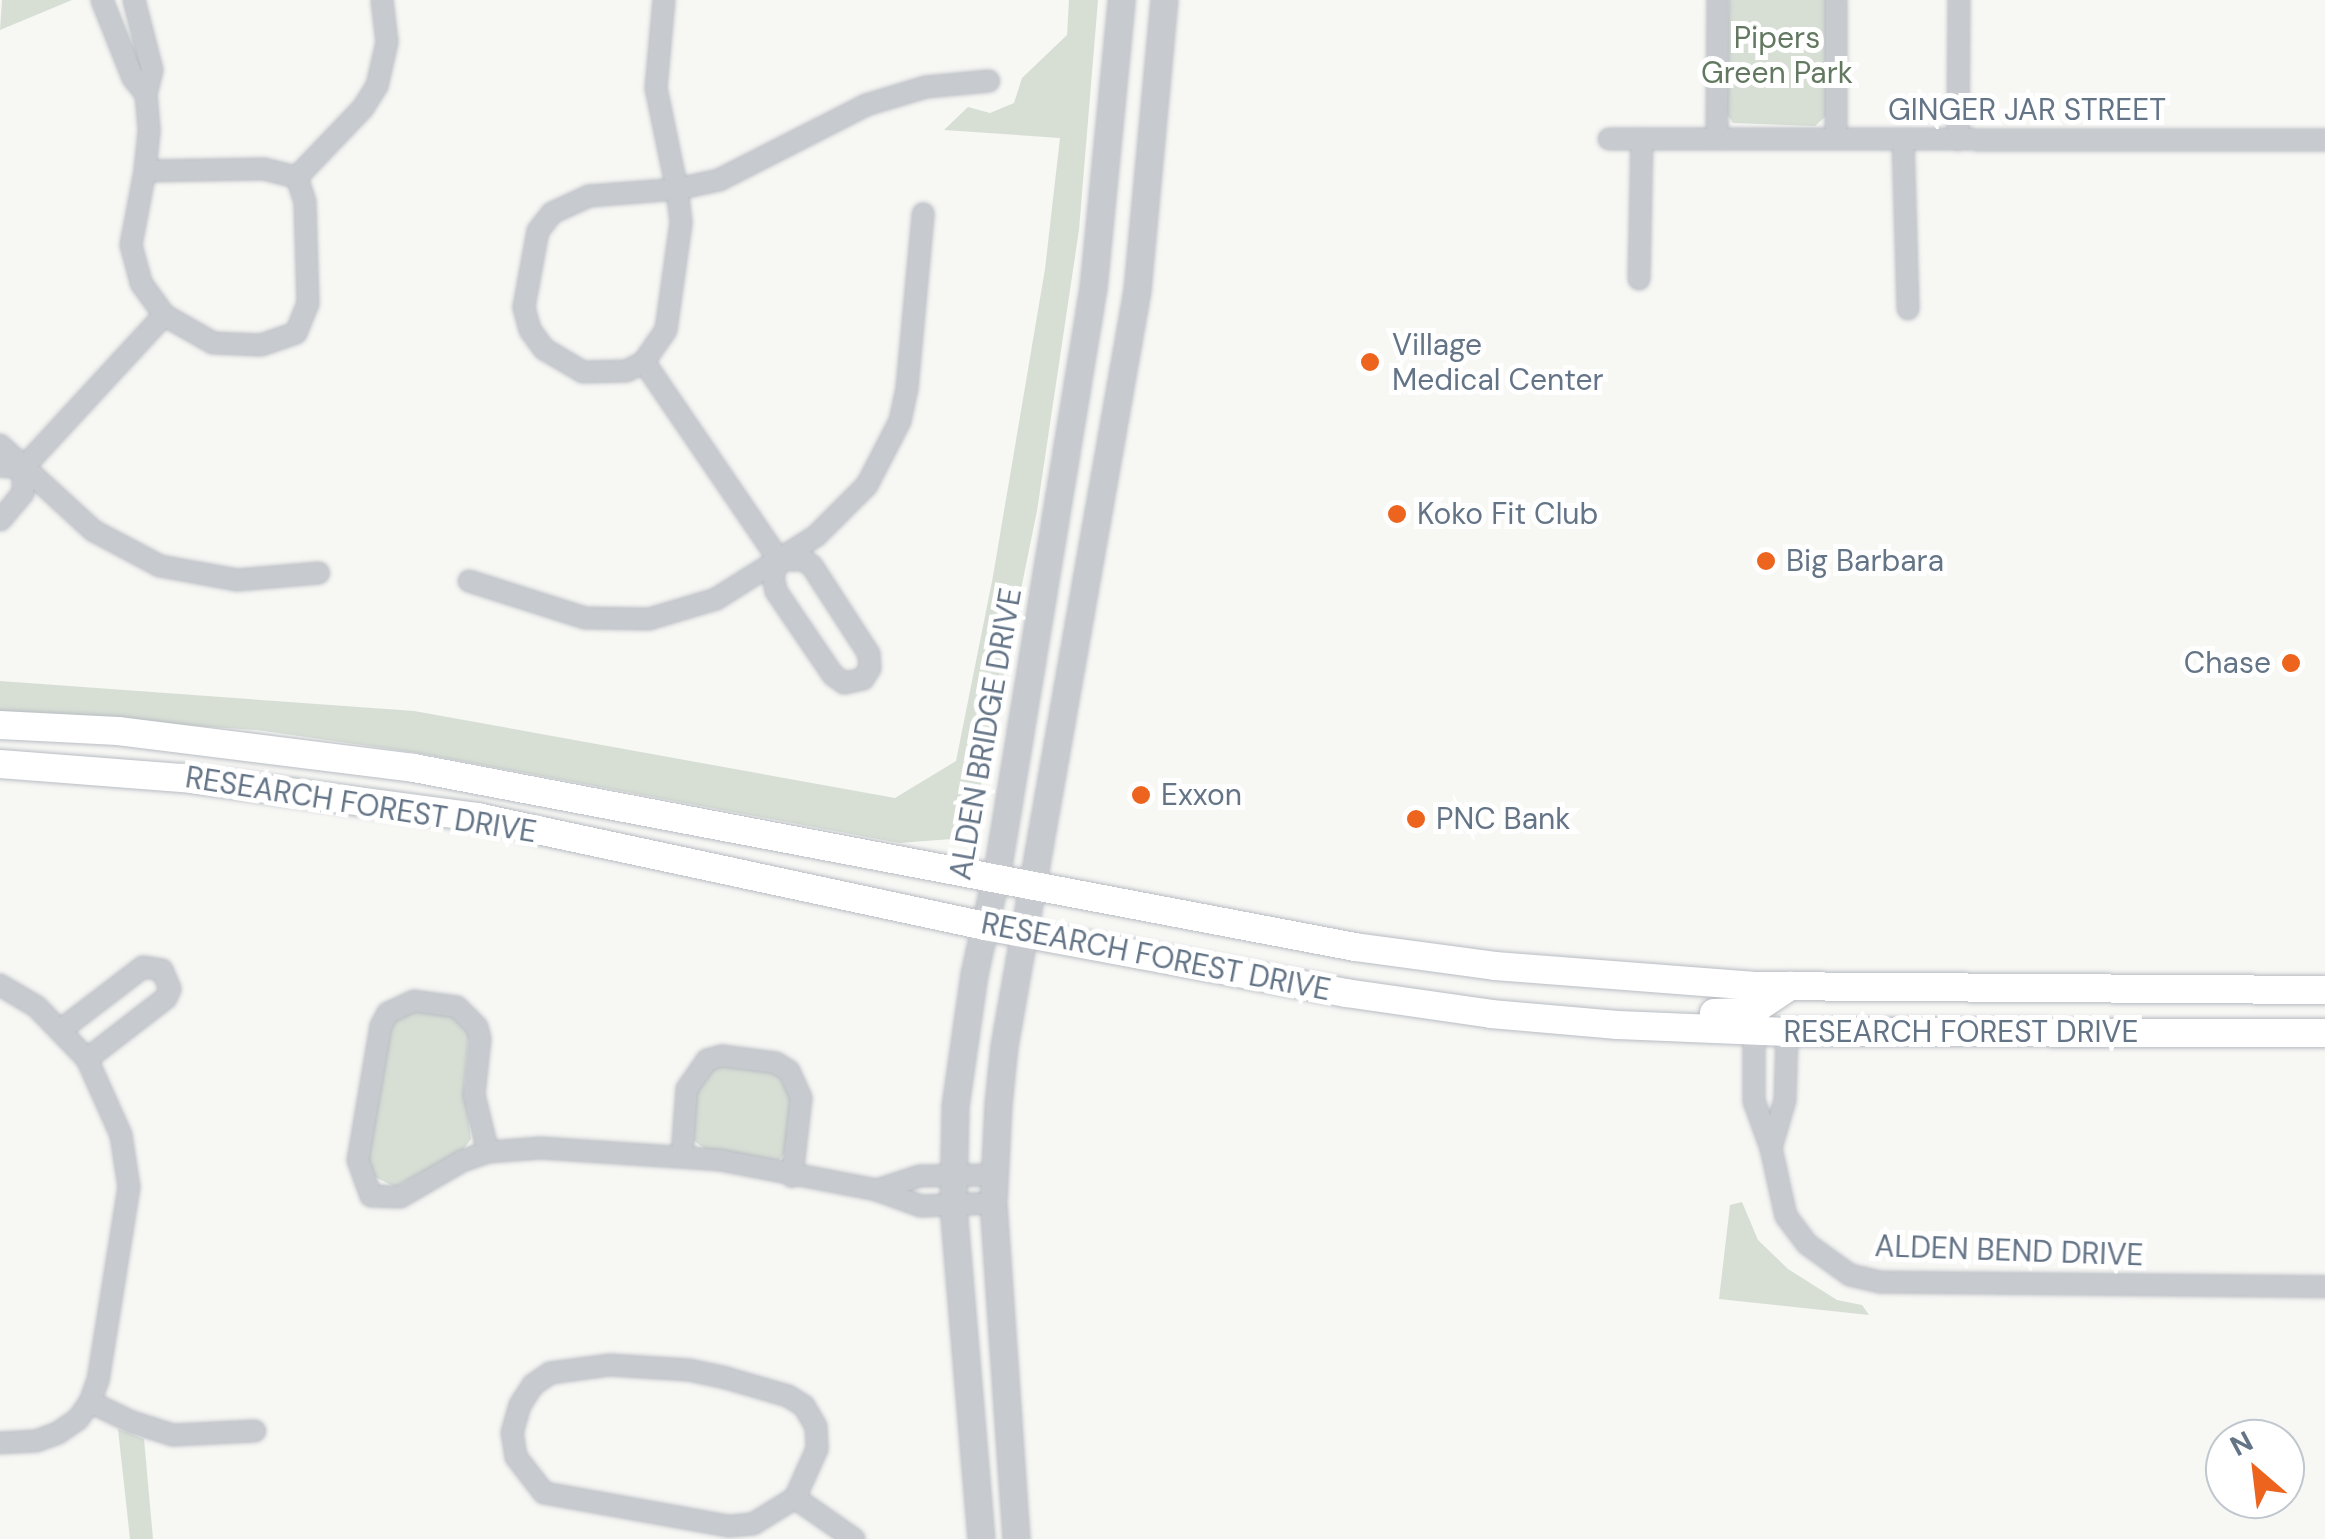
<!DOCTYPE html>
<html>
<head>
<meta charset="utf-8">
<style>
	body { margin:0 }
	#map { position:relative; width:2325px; height:1539px; overflow:hidden; background:#f7f7f4; font-family:"DM Sans",sans-serif }
	div>[style] { position:absolute }
	[style*='--x'] { left:calc(var(--x)*1px); top:calc(var(--y)*1px); width:calc(var(--w)*1px); rotate:calc(var(--a)*1deg) }
	.green>* { inset:0; background:#d7dfd5 }
	.roads { filter:drop-shadow(0 0 2px #b9bdc3) drop-shadow(0 0 2px #b9bdc3) }
	.minor>* { height:20px; margin:-10px; padding:0 10px; transform-origin:10px; border-radius:10px; background:#c7cace }
	.tertiary>* { height:25px; margin:-12.5px; padding:0 12.5px; transform-origin:12.5px; border-radius:12.5px; background:#c7cace }
	.secondary>* { height:28px; margin:-14px; padding:0 14px; transform-origin:14px; border-radius:14px; background:#fff }
	.dots>* { width:28px; height:28px; translate:-50% -50%; box-sizing:border-box; border:5px solid #fff; border-radius:50% }
	span { translate:-50% -50%; white-space:nowrap; text-align:center; line-height:1.15; -webkit-text-stroke:10px #fff; paint-order:stroke }
	.park-label { font-size:30px; color:#627860 }
	.street-label { font-size:30px; color:#647487 }
	.poi-label { font-size:30px; color:#647487 }
	.left { translate:0 -50%; text-align:left }
	.right { translate:-100% -50%; text-align:right }
	.north { position:absolute; left:2205px; top:1419px; width:100px; height:100px; box-sizing:border-box; background:#fff; border:2px solid #c1c7cf; border-radius:50%; rotate:332deg; font-size:28px; font-weight:700; line-height:40px; text-align:center; color:#647487 }
	.north::after { content:''; display:block; margin:auto; width:35px; height:45px; background:#ed641e; clip-path:polygon(50% 0,100% 100%,50% 72%,0 100%) }
</style>
</head>
<body>
<div id="map">
	<div class="green">
		<div style="clip-path:polygon(2px 0,72px 0,0 30px)"></div>
		<div style="clip-path:polygon(1069px 0,1098px 0,1079px 230px,1037px 511px,977px 804px,964px 831px,952px 839px,899px 843px,418px 753px,257px 730px,0 713px,0 681px,414px 711px,895px 798px,956px 761px,993px 576px,1045px 269px,1060px 138px,944px 130px,968px 107px,990px 113px,1014px 103px,1022px 78px,1067px 35px)"></div>
		<div style="clip-path:polygon(1729px 0,1829px 0,1827px 115px,1815px 126px,1733px 123px,1725px 111px)"></div>
		<div style="clip-path:polygon(417px 1008px,452px 1015px,469px 1034px,464px 1084px,471px 1139px,461px 1153px,395px 1187px,373px 1176px,365px 1156px,388px 1028px,393px 1019px)"></div>
		<div style="clip-path:polygon(726px 1063px,772px 1071px,786px 1082px,791px 1100px,788px 1149px,779px 1160px,768px 1163px,705px 1149px,693px 1140px,696px 1087px,710px 1067px)"></div>
		<div style="clip-path:polygon(1742px 1202px,1758px 1240px,1788px 1269px,1837px 1300px,1862px 1305px,1869px 1315px,1719px 1299px,1730px 1205px)"></div>
		<div style="clip-path:polygon(118px 1429px,144px 1439px,153px 1539px,130px 1539px)"></div>
	</div>
	<div class="roads">
		<div class="minor">
			<div style="--x:102;--y:0;--w:84;--a:68.3"></div>
			<div style="--x:133;--y:78;--w:21;--a:51"></div>
			<div style="--x:134;--y:0;--w:72;--a:75.6"></div>
			<div style="--x:152;--y:70;--w:25;--a:104"></div>
			<div style="--x:146;--y:94;--w:38;--a:85"></div>
			<div style="--x:149;--y:132;--w:39;--a:96"></div>
			<div style="--x:145;--y:171;--w:75;--a:100.7"></div>
			<div style="--x:131;--y:245;--w:39;--a:75"></div>
			<div style="--x:141;--y:283;--w:39;--a:54"></div>
			<div style="--x:164;--y:315;--w:56;--a:29.7"></div>
			<div style="--x:213;--y:343;--w:48;--a:2.4"></div>
			<div style="--x:261;--y:345;--w:37;--a:-19"></div>
			<div style="--x:296;--y:333;--w:31;--a:-68"></div>
			<div style="--x:308;--y:304;--w:102;--a:-91.7"></div>
			<div style="--x:305;--y:202;--w:26;--a:-108"></div>
			<div style="--x:664;--y:0;--w:88;--a:95.2"></div>
			<div style="--x:656;--y:88;--w:103;--a:78.3"></div>
			<div style="--x:677;--y:189;--w:34;--a:83"></div>
			<div style="--x:681;--y:223;--w:108;--a:98"></div>
			<div style="--x:666;--y:330;--w:39;--a:125"></div>
			<div style="--x:644;--y:362;--w:20;--a:153"></div>
			<div style="--x:626;--y:371;--w:43;--a:178.7"></div>
			<div style="--x:583;--y:372;--w:45;--a:-149.5"></div>
			<div style="--x:544;--y:349;--w:24;--a:-126"></div>
			<div style="--x:530;--y:330;--w:24;--a:-105"></div>
			<div style="--x:524;--y:307;--w:77;--a:-79.6"></div>
			<div style="--x:538;--y:231;--w:23;--a:-52"></div>
			<div style="--x:552;--y:213;--w:41;--a:-24.7"></div>
			<div style="--x:589;--y:196;--w:88;--a:-4.5"></div>
			<div style="--x:677;--y:189;--w:43;--a:-12.1"></div>
			<div style="--x:719;--y:180;--w:165;--a:-27"></div>
			<div style="--x:866;--y:105;--w:63;--a:-16.7"></div>
			<div style="--x:926;--y:87;--w:63;--a:-5.4"></div>
			<div style="--x:1609;--y:139;--w:716;--a:0.08"></div>
			<div style="--x:1717;--y:139;--w:139;--a:-89.6"></div>
			<div style="--x:1836;--y:139;--w:139;--a:-90"></div>
			<div style="--x:1903;--y:139;--w:170;--a:88.3"></div>
			<div style="--x:1958;--y:140;--w:140;--a:-89.6"></div>
			<div style="--x:145;--y:171;--w:119;--a:-1"></div>
			<div style="--x:264;--y:169;--w:34;--a:14"></div>
			<div style="--x:297;--y:177;--w:95;--a:-46.3"></div>
			<div style="--x:363;--y:108;--w:26;--a:-58"></div>
			<div style="--x:377;--y:86;--w:45;--a:-77.2"></div>
			<div style="--x:387;--y:42;--w:42;--a:-96.8"></div>
			<div style="--x:1639;--y:279;--w:140;--a:-88.8"></div>
			<div style="--x:644;--y:362;--w:240;--a:55.7"></div>
			<div style="--x:0;--y:445;--w:127;--a:42.5"></div>
			<div style="--x:94;--y:531;--w:75;--a:27.9"></div>
			<div style="--x:160;--y:566;--w:78;--a:10.3"></div>
			<div style="--x:237;--y:580;--w:82;--a:-4.9"></div>
			<div style="--x:0;--y:466;--w:23;--a:5"></div>
			<div style="--x:23;--y:468;--w:25;--a:90"></div>
			<div style="--x:23;--y:493;--w:35;--a:130"></div>
			<div style="--x:23;--y:468;--w:208;--a:-47.3"></div>
			<div style="--x:779;--y:560;--w:25;--a:0"></div>
			<div style="--x:804;--y:560;--w:10;--a:37"></div>
			<div style="--x:812;--y:566;--w:105;--a:57.1"></div>
			<div style="--x:869;--y:654;--w:14;--a:86"></div>
			<div style="--x:870;--y:668;--w:13;--a:122"></div>
			<div style="--x:863;--y:679;--w:19;--a:168"></div>
			<div style="--x:844;--y:683;--w:14;--a:-144"></div>
			<div style="--x:833;--y:675;--w:102;--a:-124.2"></div>
			<div style="--x:776;--y:591;--w:15;--a:-101"></div>
			<div style="--x:773;--y:576;--w:17;--a:-69"></div>
			<div style="--x:469;--y:581;--w:122;--a:17.7"></div>
			<div style="--x:585;--y:618;--w:64;--a:0.9"></div>
			<div style="--x:649;--y:619;--w:70;--a:-16.6"></div>
			<div style="--x:716;--y:599;--w:118;--a:-32.2"></div>
			<div style="--x:816;--y:536;--w:72;--a:-45"></div>
			<div style="--x:867;--y:485;--w:72;--a:-62.7"></div>
			<div style="--x:900;--y:421;--w:34;--a:-78"></div>
			<div style="--x:907;--y:388;--w:175;--a:-84.7"></div>
			<div style="--x:0;--y:985;--w:43;--a:30.7"></div>
			<div style="--x:37;--y:1007;--w:72;--a:46.1"></div>
			<div style="--x:87;--y:1059;--w:83;--a:65.9"></div>
			<div style="--x:121;--y:1135;--w:53;--a:81.3"></div>
			<div style="--x:129;--y:1187;--w:195;--a:99.1"></div>
			<div style="--x:98;--y:1380;--w:23;--a:110"></div>
			<div style="--x:90;--y:1402;--w:21;--a:125"></div>
			<div style="--x:78;--y:1419;--w:24;--a:145"></div>
			<div style="--x:58;--y:1433;--w:23;--a:160"></div>
			<div style="--x:36;--y:1441;--w:36;--a:177"></div>
			<div style="--x:62;--y:1029;--w:102;--a:-37.4"></div>
			<div style="--x:143;--y:967;--w:19;--a:9"></div>
			<div style="--x:162;--y:970;--w:21;--a:67"></div>
			<div style="--x:170;--y:989;--w:10;--a:114"></div>
			<div style="--x:166;--y:998;--w:100;--a:142.3"></div>
			<div style="--x:1754;--y:1030;--w:71;--a:90"></div>
			<div style="--x:1754;--y:1101;--w:50;--a:70.1"></div>
			<div style="--x:1771;--y:1148;--w:70;--a:77.6"></div>
			<div style="--x:1786;--y:1216;--w:35;--a:53"></div>
			<div style="--x:1807;--y:1244;--w:53;--a:35.8"></div>
			<div style="--x:1850;--y:1275;--w:32;--a:13"></div>
			<div style="--x:1881;--y:1282;--w:444;--a:0.6"></div>
			<div style="--x:1771;--y:1148;--w:50;--a:-73.7"></div>
			<div style="--x:1785;--y:1100;--w:68;--a:-88.3"></div>
			<div style="--x:488;--y:1152;--w:59;--a:-103.8"></div>
			<div style="--x:474;--y:1095;--w:56;--a:-83.9"></div>
			<div style="--x:480;--y:1039;--w:12;--a:-104"></div>
			<div style="--x:477;--y:1027;--w:28;--a:-135"></div>
			<div style="--x:457;--y:1007;--w:43;--a:-172.1"></div>
			<div style="--x:414;--y:1001;--w:29;--a:155"></div>
			<div style="--x:388;--y:1013;--w:15;--a:118"></div>
			<div style="--x:381;--y:1026;--w:136;--a:99.7"></div>
			<div style="--x:358;--y:1160;--w:38;--a:70"></div>
			<div style="--x:371;--y:1196;--w:29;--a:2"></div>
			<div style="--x:400;--y:1197;--w:72;--a:-30.1"></div>
			<div style="--x:462;--y:1161;--w:28;--a:-19"></div>
			<div style="--x:488;--y:1152;--w:53;--a:-4.3"></div>
			<div style="--x:541;--y:1148;--w:179;--a:3.8"></div>
			<div style="--x:720;--y:1160;--w:160;--a:10.8"></div>
			<div style="--x:877;--y:1190;--w:47;--a:20"></div>
			<div style="--x:921;--y:1206;--w:72;--a:-2.4"></div>
			<div style="--x:682;--y:1155;--w:66;--a:-85.7"></div>
			<div style="--x:687;--y:1089;--w:35;--a:-55"></div>
			<div style="--x:707;--y:1060;--w:16;--a:-15"></div>
			<div style="--x:722;--y:1056;--w:54;--a:7.4"></div>
			<div style="--x:776;--y:1063;--w:15;--a:32"></div>
			<div style="--x:789;--y:1071;--w:30;--a:66"></div>
			<div style="--x:801;--y:1098;--w:79;--a:96.6"></div>
			<div style="--x:877;--y:1190;--w:45;--a:-18"></div>
			<div style="--x:920;--y:1176;--w:74;--a:-0.8"></div>
			<div style="--x:610;--y:1365;--w:79;--a:3.6"></div>
			<div style="--x:689;--y:1370;--w:38;--a:12"></div>
			<div style="--x:726;--y:1378;--w:65;--a:16.2"></div>
			<div style="--x:788;--y:1396;--w:19;--a:32"></div>
			<div style="--x:804;--y:1406;--w:24;--a:60"></div>
			<div style="--x:816;--y:1427;--w:22;--a:87"></div>
			<div style="--x:817;--y:1449;--w:54;--a:114.2"></div>
			<div style="--x:795;--y:1498;--w:49;--a:148.2"></div>
			<div style="--x:753;--y:1524;--w:25;--a:175"></div>
			<div style="--x:728;--y:1526;--w:187;--a:-169.8"></div>
			<div style="--x:544;--y:1493;--w:46;--a:-127.9"></div>
			<div style="--x:516;--y:1457;--w:24;--a:-99"></div>
			<div style="--x:512;--y:1433;--w:29;--a:-74"></div>
			<div style="--x:520;--y:1405;--w:24;--a:-57"></div>
			<div style="--x:533;--y:1385;--w:21;--a:-35"></div>
			<div style="--x:550;--y:1373;--w:61;--a:-7.6"></div>
			<div style="--x:90;--y:1402;--w:47;--a:25.5"></div>
			<div style="--x:132;--y:1422;--w:43;--a:17.6"></div>
			<div style="--x:173;--y:1435;--w:82;--a:-2.8"></div>
			<div style="--x:795;--y:1498;--w:72;--a:34.8"></div>
		</div>
		<div class="tertiary">
			<div style="--x:981;--y:1539;--w:335;--a:-94.8"></div>
			<div style="--x:953;--y:1205;--w:99;--a:-88.8"></div>
			<div style="--x:955;--y:1106;--w:133;--a:-81.8"></div>
			<div style="--x:974;--y:974;--w:111;--a:-77.5"></div>
			<div style="--x:998;--y:866;--w:586;--a:-80.67"></div>
			<div style="--x:1093;--y:288;--w:289;--a:-84.4"></div>
			<div style="--x:1016;--y:1539;--w:337;--a:-93.9"></div>
			<div style="--x:993;--y:1203;--w:99;--a:-87.1"></div>
			<div style="--x:998;--y:1104;--w:58;--a:-84.1"></div>
			<div style="--x:1004;--y:1046;--w:768;--a:-80.02"></div>
			<div style="--x:1137;--y:290;--w:291;--a:-84.7"></div>
		</div>
		<div class="secondary">
			<div style="--x:0;--y:725;--w:118;--a:2.9"></div>
			<div style="--x:118;--y:731;--w:298;--a:7.1"></div>
			<div style="--x:414;--y:768;--w:958;--a:10.77"></div>
			<div style="--x:1355;--y:947;--w:141;--a:7.7"></div>
			<div style="--x:1495;--y:966;--w:258;--a:4.4"></div>
			<div style="--x:1752;--y:986;--w:573;--a:0.4"></div>
			<div style="--x:0;--y:764;--w:185;--a:4.4"></div>
			<div style="--x:184;--y:778;--w:296;--a:7.6"></div>
			<div style="--x:477;--y:817;--w:520;--a:12.11"></div>
			<div style="--x:985;--y:926;--w:367;--a:10.5"></div>
			<div style="--x:1346;--y:993;--w:147;--a:8.2"></div>
			<div style="--x:1491;--y:1014;--w:127;--a:5"></div>
			<div style="--x:1618;--y:1025;--w:169;--a:2.4"></div>
			<div style="--x:1787;--y:1032;--w:538;--a:0.11"></div>
			<div style="--x:1714;--y:1013;--w:37;--a:-2"></div>
			<div style="--x:1751;--y:1012;--w:47;--a:-33.7"></div>
		</div>
	</div>
	<div class="dots">
		<div style="left:1370px;top:362px;background:#ed641e"></div>
		<div style="left:1397px;top:514px;background:#ed641e"></div>
		<div style="left:1766px;top:561px;background:#ed641e"></div>
		<div style="left:2291px;top:663px;background:#ed641e"></div>
		<div style="left:1141px;top:795px;background:#ed641e"></div>
		<div style="left:1416px;top:819px;background:#ed641e"></div>
	</div>
	<div class="park-label">
		<span style="left:1777px;top:55px">Pipers<br>Green Park</span>
	</div>
	<div class="street-label">
		<span style="left:2027px;top:110px">GINGER JAR STREET</span>
		<span style="left:986px;top:734px;rotate:-80deg">ALDEN BRIDGE DRIVE</span>
		<span style="left:361px;top:805px;rotate:9deg">RESEARCH FOREST DRIVE</span>
		<span style="left:1156px;top:957px;rotate:11deg">RESEARCH FOREST DRIVE</span>
		<span style="left:1961px;top:1032px">RESEARCH FOREST DRIVE</span>
		<span style="left:2009px;top:1251px;rotate:2deg">ALDEN BEND DRIVE</span>
	</div>
	<div class="poi-label">
		<span class="left" style="left:1392px;top:362px">Village<br>Medical Center</span>
		<span class="left" style="left:1417px;top:514px">Koko Fit Club</span>
		<span class="left" style="left:1786px;top:561px">Big Barbara</span>
		<span class="right" style="left:2271px;top:663px">Chase</span>
		<span class="left" style="left:1161px;top:795px">Exxon</span>
		<span class="left" style="left:1436px;top:819px">PNC Bank</span>
	</div>
	<div class="north">N</div>
</div>
</body>
</html>
